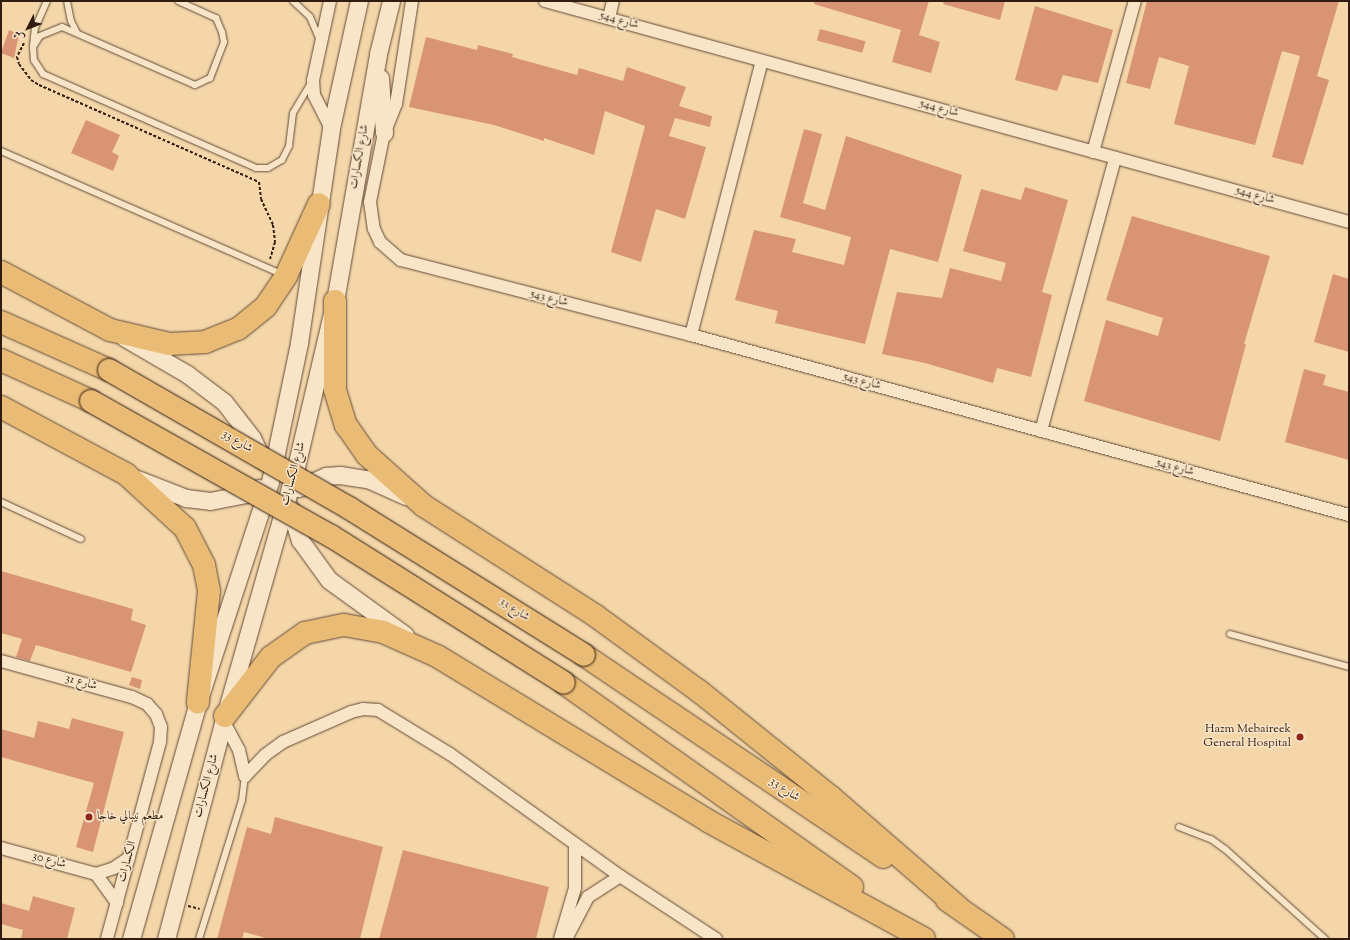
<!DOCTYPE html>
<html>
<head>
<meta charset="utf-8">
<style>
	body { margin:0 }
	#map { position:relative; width:1350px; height:940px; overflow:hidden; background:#f4d6a9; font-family:"Sorts Mill Goudy",Amiri,serif }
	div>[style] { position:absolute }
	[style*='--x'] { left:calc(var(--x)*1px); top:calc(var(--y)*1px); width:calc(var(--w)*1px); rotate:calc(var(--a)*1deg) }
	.building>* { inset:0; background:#d89475; transform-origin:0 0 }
	.path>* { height:2px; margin-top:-1px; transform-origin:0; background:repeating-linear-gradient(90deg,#301c11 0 3px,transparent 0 5px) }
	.roads { filter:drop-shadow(0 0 1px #614a37) drop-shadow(0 0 1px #614a37) }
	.lane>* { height:6px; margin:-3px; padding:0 3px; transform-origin:3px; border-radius:3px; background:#f8e4c7 }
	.street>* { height:12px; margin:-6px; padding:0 6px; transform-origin:6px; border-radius:6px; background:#f8e4c7 }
	.secondary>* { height:17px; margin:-8.5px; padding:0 8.5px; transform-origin:8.5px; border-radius:8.5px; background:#f8e4c7 }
	.highway>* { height:22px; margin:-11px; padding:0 11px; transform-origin:11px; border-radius:11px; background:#eabb74 }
	.bridges { filter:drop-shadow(0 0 1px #301c11) drop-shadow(0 0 1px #301c11) }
	.highway-bridge>* { height:22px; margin:-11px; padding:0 11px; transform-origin:11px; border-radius:11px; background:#eabb74 }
	.dots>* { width:11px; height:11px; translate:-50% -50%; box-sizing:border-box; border:2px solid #f8e4c7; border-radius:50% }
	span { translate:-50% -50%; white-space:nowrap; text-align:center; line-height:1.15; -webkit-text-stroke:3px #f8e4c7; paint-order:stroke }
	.street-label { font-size:12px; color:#301c11 }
	.poi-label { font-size:12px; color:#301c11 }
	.right { translate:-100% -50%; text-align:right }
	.left { translate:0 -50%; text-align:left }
	.frame { position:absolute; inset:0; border:2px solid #301c11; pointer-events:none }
	.north { position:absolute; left:8px; top:8px; width:40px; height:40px; -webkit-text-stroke:3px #f8e4c7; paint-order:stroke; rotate:228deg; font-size:11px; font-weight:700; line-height:16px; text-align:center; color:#301c11 }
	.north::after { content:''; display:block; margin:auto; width:14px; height:18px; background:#301c11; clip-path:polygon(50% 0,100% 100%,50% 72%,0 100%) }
</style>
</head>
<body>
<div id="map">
	<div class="building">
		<div style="clip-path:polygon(815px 1px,929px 1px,919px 35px,940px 42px,931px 73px,892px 62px,901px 30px,814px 4px)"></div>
		<div style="clip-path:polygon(944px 1px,1005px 1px,1000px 20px,943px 4px)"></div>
		<div style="clip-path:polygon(1147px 1px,1339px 1px,1317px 76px,1329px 80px,1303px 165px,1272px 157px,1300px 56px,1282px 51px,1255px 145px,1174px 124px,1189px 66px,1159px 57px,1150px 89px,1126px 83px)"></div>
		<div style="clip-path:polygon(1035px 6px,1113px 30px,1098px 83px,1063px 75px,1057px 91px,1015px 80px)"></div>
		<div style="left:820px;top:29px;width:47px;height:12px;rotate:15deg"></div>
		<div style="clip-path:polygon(9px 30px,19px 34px,14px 58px,1px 53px)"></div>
		<div style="clip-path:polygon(426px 37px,477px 50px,478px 45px,513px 54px,512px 57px,577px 75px,579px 68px,623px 81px,627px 67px,686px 87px,679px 106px,712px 116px,710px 127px,675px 118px,669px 136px,706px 147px,685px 219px,656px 209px,641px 262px,611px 252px,645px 126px,605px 111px,594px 155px,544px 138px,544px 141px,494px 125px,409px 107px)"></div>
		<div style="clip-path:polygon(86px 120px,120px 135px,112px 152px,119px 156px,113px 171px,71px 153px)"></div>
		<div style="clip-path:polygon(804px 129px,822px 134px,803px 203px,825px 210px,846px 136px,962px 175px,938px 262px,890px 249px,865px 344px,775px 323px,778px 311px,735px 300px,754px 230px,796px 239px,792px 252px,844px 265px,851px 237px,780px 217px)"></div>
		<div style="clip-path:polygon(1025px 187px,1068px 200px,1042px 292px,1052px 295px,1031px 377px,997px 368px,993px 383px,925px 363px,882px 354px,897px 292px,942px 298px,950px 268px,1001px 281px,1006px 263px,963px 251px,981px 189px,1021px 200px)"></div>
		<div style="clip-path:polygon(1132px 216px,1270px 256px,1244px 344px,1246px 344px,1220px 441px,1084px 401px,1106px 320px,1158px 336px,1163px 318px,1106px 300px)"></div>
		<div style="clip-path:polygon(1333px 274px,1349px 279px,1349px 352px,1314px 342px)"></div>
		<div style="clip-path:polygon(1304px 369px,1326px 375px,1323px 385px,1349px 392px,1349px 460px,1285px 442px)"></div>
		<div style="clip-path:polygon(1px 571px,133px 609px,131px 620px,146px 625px,131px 672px,36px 645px,30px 661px,16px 657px,22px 639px,1px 633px)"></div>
		<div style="clip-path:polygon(132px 677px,142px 680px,140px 689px,129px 685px)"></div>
		<div style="clip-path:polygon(72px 718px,124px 732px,93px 852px,76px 847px,94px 783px,1px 757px,1px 729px,34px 738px,38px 721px,69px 729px)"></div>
		<div style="clip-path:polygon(275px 817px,383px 847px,360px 939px,269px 939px,244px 932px,242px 939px,217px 939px,247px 827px,271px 834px)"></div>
		<div style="clip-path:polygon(403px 850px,549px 887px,536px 939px,379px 939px)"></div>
		<div style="clip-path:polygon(33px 896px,75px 908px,67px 939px,21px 939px,23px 930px,1px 924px,1px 903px,29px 911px)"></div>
	</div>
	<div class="path">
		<div style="--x:24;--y:43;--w:16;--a:117"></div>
		<div style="--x:17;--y:57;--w:7;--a:74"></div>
		<div style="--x:19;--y:64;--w:20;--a:53"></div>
		<div style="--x:31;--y:80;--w:9;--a:32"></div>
		<div style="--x:39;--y:85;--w:240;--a:23.8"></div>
		<div style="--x:259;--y:182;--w:17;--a:83"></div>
		<div style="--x:261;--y:199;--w:29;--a:65"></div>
		<div style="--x:273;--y:225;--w:17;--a:83"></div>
		<div style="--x:275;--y:242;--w:19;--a:106"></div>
		<div style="--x:188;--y:906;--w:12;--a:14"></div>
	</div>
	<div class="roads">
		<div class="lane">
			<div style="--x:67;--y:1;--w:20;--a:79"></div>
			<div style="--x:71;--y:21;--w:13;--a:63"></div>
			<div style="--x:178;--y:1;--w:42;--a:24.1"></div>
			<div style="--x:216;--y:18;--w:15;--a:67"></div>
			<div style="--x:222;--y:32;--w:10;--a:79"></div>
			<div style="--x:224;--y:42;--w:39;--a:111"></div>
			<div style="--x:210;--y:78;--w:17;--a:155"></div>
			<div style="--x:195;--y:85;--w:145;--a:-156.4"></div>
			<div style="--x:62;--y:27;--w:24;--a:158"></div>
			<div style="--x:40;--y:36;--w:13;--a:122"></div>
			<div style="--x:33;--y:47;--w:13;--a:86"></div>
			<div style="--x:34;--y:60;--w:17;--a:57"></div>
			<div style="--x:43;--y:74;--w:233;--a:23.8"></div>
			<div style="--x:256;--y:168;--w:12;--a:0"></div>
			<div style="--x:268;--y:168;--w:16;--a:-30"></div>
			<div style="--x:282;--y:160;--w:16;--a:-63"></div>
			<div style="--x:289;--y:146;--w:33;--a:-83"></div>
			<div style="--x:293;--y:113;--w:37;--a:-59"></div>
			<div style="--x:293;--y:1;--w:23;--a:43"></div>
			<div style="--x:310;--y:17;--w:23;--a:67"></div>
			<div style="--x:33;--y:46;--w:18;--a:-84"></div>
			<div style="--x:35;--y:28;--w:30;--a:-66"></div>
			<div style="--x:1;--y:151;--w:308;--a:23.7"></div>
			<div style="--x:1;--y:502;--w:88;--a:24.8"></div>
			<div style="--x:1230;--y:634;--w:123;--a:15.5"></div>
			<div style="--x:1179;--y:827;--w:34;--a:21"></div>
			<div style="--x:1211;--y:839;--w:17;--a:36"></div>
			<div style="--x:1225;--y:849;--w:135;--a:42"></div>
			<div style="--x:199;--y:939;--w:145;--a:-72.8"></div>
			<div style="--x:242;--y:800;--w:24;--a:-83"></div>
		</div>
		<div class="street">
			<div style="--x:330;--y:1;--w:81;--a:102.1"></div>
			<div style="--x:313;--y:80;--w:15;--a:86"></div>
			<div style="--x:314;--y:95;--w:37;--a:63"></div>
			<div style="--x:412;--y:1;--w:104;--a:98.8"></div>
			<div style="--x:396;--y:104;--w:31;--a:112"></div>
			<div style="--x:384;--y:133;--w:70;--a:101.5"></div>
			<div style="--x:370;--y:202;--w:27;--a:82"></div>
			<div style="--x:374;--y:229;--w:14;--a:65"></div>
			<div style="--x:380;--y:242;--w:28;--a:41"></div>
			<div style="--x:401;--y:260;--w:300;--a:14.5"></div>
			<div style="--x:691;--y:335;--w:682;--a:15.3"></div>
			<div style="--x:545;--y:1;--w:834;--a:15.37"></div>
			<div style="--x:609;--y:18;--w:17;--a:-77"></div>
			<div style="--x:1093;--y:152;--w:157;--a:-74.5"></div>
			<div style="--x:691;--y:335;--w:283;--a:-75.5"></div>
			<div style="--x:1041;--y:431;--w:283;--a:-74.8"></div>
			<div style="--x:1;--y:661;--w:136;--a:15.4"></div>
			<div style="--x:132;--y:697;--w:17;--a:25"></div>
			<div style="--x:147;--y:704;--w:13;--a:48"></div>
			<div style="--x:156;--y:714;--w:14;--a:69"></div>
			<div style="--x:161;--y:727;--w:15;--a:94"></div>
			<div style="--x:160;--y:742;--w:204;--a:105.1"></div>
			<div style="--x:224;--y:722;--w:32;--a:62"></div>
			<div style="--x:239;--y:750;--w:27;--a:77"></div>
			<div style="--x:245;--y:776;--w:29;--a:-46"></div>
			<div style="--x:265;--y:755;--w:22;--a:-36"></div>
			<div style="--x:283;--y:742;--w:74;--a:-23.8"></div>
			<div style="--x:351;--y:712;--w:12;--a:-14"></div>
			<div style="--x:363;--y:709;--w:15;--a:4"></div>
			<div style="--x:378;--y:710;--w:84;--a:31.4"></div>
			<div style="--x:450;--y:754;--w:209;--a:35.7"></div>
			<div style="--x:620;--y:876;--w:115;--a:33.3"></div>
			<div style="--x:1;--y:848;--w:98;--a:15.3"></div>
			<div style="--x:96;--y:874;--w:36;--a:54"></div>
			<div style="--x:96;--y:874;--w:19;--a:-18"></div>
			<div style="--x:114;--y:868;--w:18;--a:-34"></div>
			<div style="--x:560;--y:939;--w:53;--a:-73.6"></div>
			<div style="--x:575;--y:888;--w:44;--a:-90"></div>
			<div style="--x:566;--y:939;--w:47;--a:-62.4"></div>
			<div style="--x:588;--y:897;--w:38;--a:-33"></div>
		</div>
		<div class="secondary">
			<div style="--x:380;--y:78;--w:55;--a:85.8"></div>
			<div style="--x:125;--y:338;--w:72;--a:30.1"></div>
			<div style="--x:187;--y:374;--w:46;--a:37.1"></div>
			<div style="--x:224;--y:402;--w:46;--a:52.1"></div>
			<div style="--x:252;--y:438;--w:25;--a:64"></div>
			<div style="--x:137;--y:479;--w:53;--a:21.2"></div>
			<div style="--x:186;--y:498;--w:24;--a:7"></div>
			<div style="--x:210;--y:501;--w:37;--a:-11"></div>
			<div style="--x:246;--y:494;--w:14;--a:-25"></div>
			<div style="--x:299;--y:488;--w:30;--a:-24"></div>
			<div style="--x:326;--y:476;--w:14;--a:-4"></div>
			<div style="--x:340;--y:475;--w:30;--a:9"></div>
			<div style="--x:370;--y:480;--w:39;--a:24"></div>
			<div style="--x:290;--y:508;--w:34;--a:73"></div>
			<div style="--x:300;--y:540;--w:49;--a:54.1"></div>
			<div style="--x:329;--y:580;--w:94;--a:35.9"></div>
			<div style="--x:131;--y:939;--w:246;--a:-74.2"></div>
			<div style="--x:198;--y:702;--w:231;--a:-71.9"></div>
			<div style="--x:270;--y:482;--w:142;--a:-78.2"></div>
			<div style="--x:299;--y:343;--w:217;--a:-81.5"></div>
			<div style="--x:331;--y:128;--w:130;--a:-77.6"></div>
			<div style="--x:166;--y:939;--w:231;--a:-75.2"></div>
			<div style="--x:225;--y:716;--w:259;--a:-74.1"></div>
			<div style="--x:296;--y:467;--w:171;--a:-76.8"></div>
			<div style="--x:335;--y:301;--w:251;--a:-80.1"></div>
			<div style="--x:378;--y:54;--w:55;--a:-76.2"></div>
		</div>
		<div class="highway">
			<div style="--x:1;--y:272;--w:123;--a:28"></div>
			<div style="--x:110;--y:330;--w:61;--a:13.3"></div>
			<div style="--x:169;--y:344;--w:36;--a:-3"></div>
			<div style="--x:205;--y:342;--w:35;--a:-22"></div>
			<div style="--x:238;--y:329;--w:36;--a:-39"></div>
			<div style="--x:266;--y:306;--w:36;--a:-56"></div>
			<div style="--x:286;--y:276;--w:79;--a:-65.4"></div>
			<div style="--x:335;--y:301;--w:89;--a:90"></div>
			<div style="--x:335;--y:390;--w:37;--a:73"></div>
			<div style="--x:346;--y:425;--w:37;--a:55"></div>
			<div style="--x:367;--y:455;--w:76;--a:41.8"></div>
			<div style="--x:424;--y:506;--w:204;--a:32.6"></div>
			<div style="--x:596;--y:616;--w:127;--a:36.1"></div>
			<div style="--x:699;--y:691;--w:169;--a:38.8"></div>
			<div style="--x:831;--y:797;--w:169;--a:40.9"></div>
			<div style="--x:1;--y:322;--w:118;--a:24"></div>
			<div style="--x:1;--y:360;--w:99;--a:24.5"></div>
			<div style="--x:1;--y:407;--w:142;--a:28.2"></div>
			<div style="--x:126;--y:474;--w:80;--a:42.5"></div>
			<div style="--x:185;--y:528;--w:42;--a:62.8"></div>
			<div style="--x:204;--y:565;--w:26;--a:79"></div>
			<div style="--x:209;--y:591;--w:112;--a:95.7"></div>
			<div style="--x:584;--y:655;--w:361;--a:34"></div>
			<div style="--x:564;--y:683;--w:353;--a:35.3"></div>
			<div style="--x:225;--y:716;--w:75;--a:-52.1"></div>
			<div style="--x:271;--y:657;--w:42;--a:-35.2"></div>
			<div style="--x:305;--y:633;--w:40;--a:-12"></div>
			<div style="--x:344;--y:625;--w:40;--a:10"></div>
			<div style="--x:383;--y:632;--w:59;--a:24"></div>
			<div style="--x:437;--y:656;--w:317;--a:31.3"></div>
			<div style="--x:708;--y:821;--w:246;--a:28.6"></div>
			<div style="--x:947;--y:900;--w:68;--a:34.9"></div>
		</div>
	</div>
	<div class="bridges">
		<div class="highway-bridge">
			<div style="--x:109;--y:370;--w:277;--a:29.9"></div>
			<div style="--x:349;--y:508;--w:277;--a:32"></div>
			<div style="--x:91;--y:401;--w:275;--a:29.4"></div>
			<div style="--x:331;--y:536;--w:275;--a:32.2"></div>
		</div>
	</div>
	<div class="dots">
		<div style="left:1300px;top:737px;background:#8f2418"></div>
		<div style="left:89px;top:817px;background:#8f2418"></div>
	</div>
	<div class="street-label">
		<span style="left:619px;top:21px;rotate:15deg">شارع 544</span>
		<span style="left:939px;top:109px;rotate:15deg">شارع 544</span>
		<span style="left:360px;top:157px;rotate:-80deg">شارع الكسارات</span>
		<span style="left:1255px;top:196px;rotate:15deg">شارع 544</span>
		<span style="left:549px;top:299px;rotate:14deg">شارع 543</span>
		<span style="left:862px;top:382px;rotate:15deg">شارع 543</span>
		<span style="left:237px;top:442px;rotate:30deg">شارع 33</span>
		<span style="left:1175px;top:468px;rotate:15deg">شارع 543</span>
		<span style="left:294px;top:474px;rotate:-75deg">شارع الكسارات</span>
		<span style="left:514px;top:610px;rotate:33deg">شارع 33</span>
		<span style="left:81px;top:683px;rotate:15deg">شارع 31</span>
		<span style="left:207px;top:786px;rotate:-75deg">شارع الكسارات</span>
		<span style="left:784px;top:790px;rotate:34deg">شارع 33</span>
		<span style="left:49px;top:861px;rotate:15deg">شارع 30</span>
		<span style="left:128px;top:862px;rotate:-75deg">الكسارات</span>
	</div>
	<div class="poi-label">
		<span class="right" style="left:1291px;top:737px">Hazm Mebaireek<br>General Hospital</span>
		<span class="left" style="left:97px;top:817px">مطعم نيبالي خاجا</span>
	</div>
	<div class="frame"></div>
	<div class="north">ش</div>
</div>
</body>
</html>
